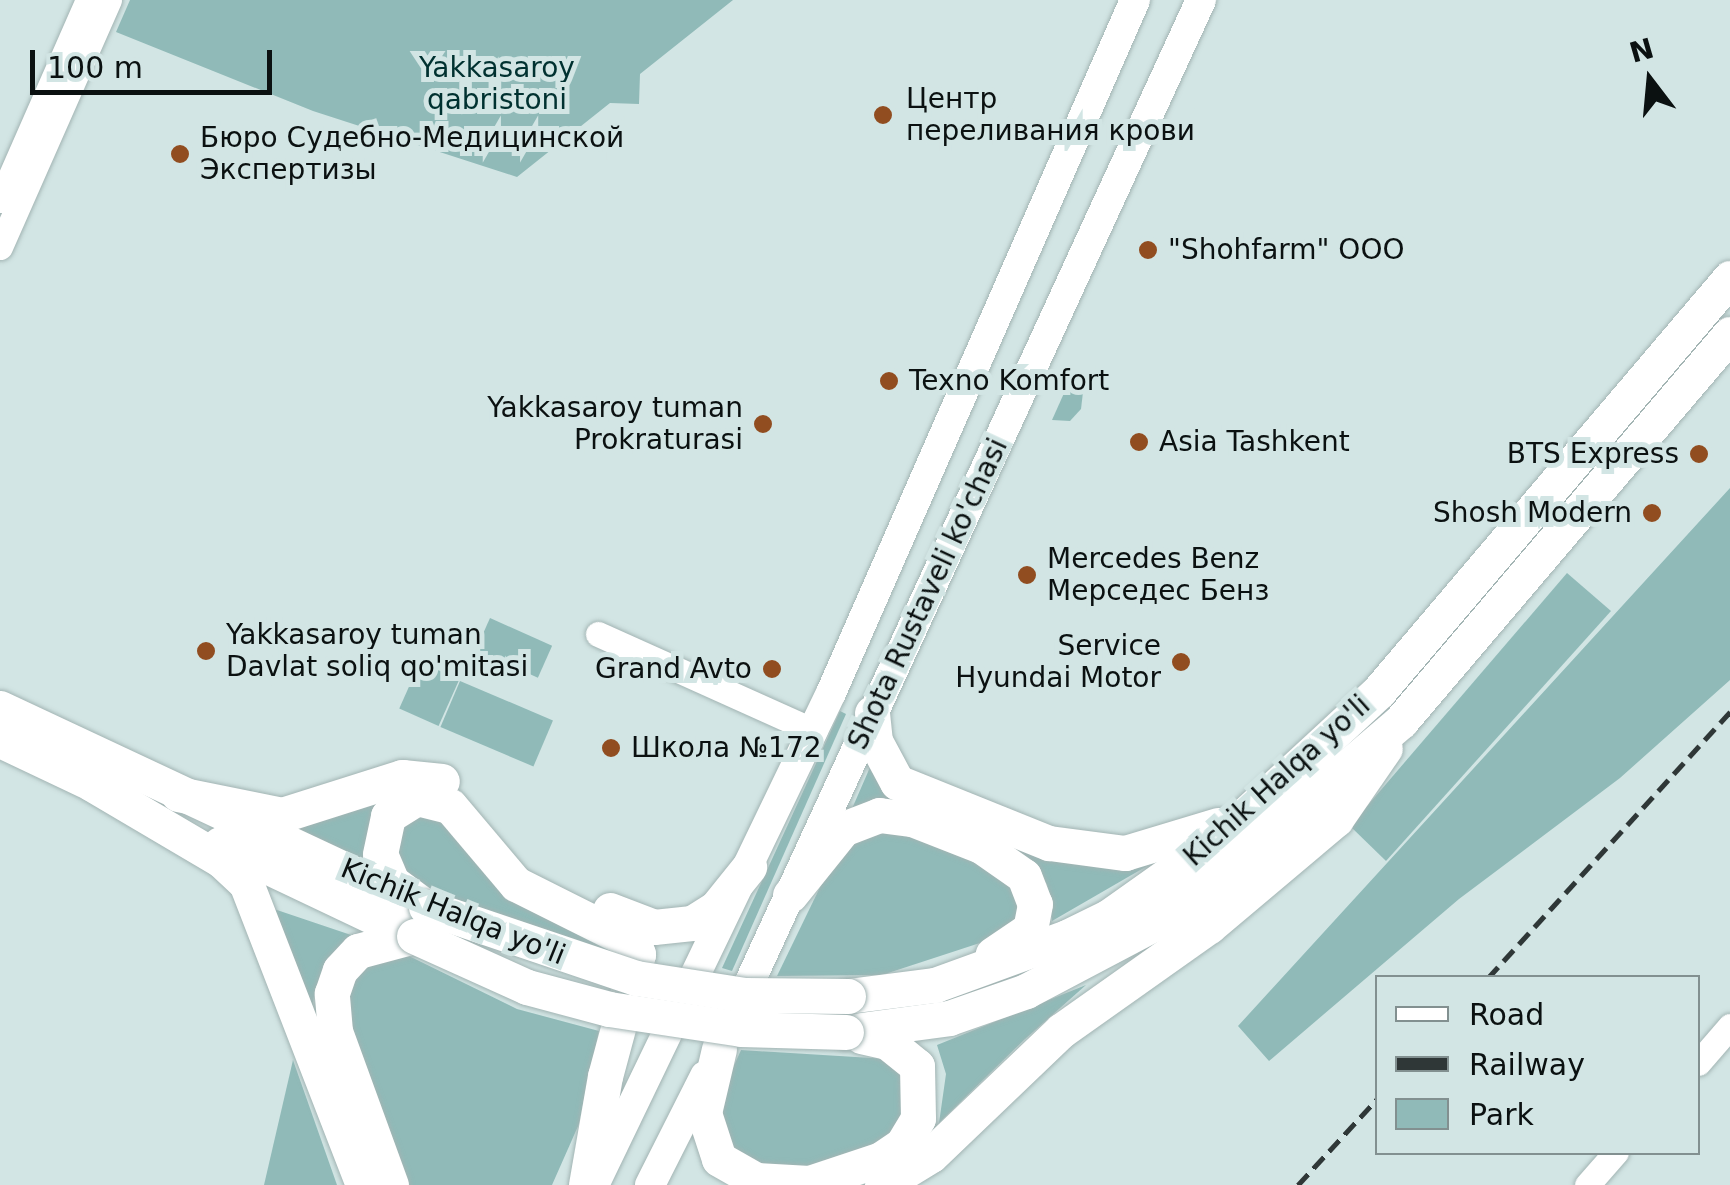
<!DOCTYPE html>
<html>
<head>
<meta charset="utf-8">
<style>
	body { margin:0 }
	#map { position:relative; width:1730px; height:1185px; overflow:hidden; background:#d2e5e4; font-family:"DejaVu Sans",sans-serif }
	div>[style] { position:absolute }
	[style*='--x'] { left:calc(var(--x)*1px); top:calc(var(--y)*1px); width:calc(var(--w)*1px); rotate:calc(var(--a)*1deg) }
	.green>* { inset:0; background:#90bab8; transform-origin:0 0 }
	.roads { filter:drop-shadow(0 0 2px #a2b4b3) drop-shadow(0 0 2px #a2b4b3) }
	.minor>* { height:25px; margin:-12.5px; padding:0 12.5px; transform-origin:12.5px; border-radius:12.5px; background:#fff }
	.major>* { height:30px; margin:-15px; padding:0 15px; transform-origin:15px; border-radius:15px; background:#fff }
	.highway>* { height:35px; margin:-17.5px; padding:0 17.5px; transform-origin:17.5px; border-radius:17.5px; background:#fff }
	.rail>* { height:5px; margin-top:-2.5px; transform-origin:0; background:repeating-linear-gradient(90deg,#2f3737 0 15px,transparent 0 23px) }
	.bridges { filter:drop-shadow(0 0 2px #a2b4b3) drop-shadow(0 0 2px #a2b4b3) }
	.highway-bridge>* { height:35px; margin:-17.5px; padding:0 17.5px; transform-origin:17.5px; border-radius:17.5px; background:#fff }
	.dots>* { width:28px; height:28px; translate:-50% -50%; box-sizing:border-box; border:5px solid #d2e5e4; border-radius:50% }
	span { translate:-50% -50%; white-space:nowrap; text-align:center; line-height:1.15; -webkit-text-stroke:10px #d2e5e4; paint-order:stroke }
	.park-label { font-size:28px; color:#003130 }
	.poi-label { font-size:28px; color:#0b1111 }
	.left { translate:0 -50%; text-align:left }
	.right { translate:-100% -50%; text-align:right }
	.street-label { font-size:28px; color:#0b1111 }
	.legend { position:absolute; left:1375px; top:975px; width:325px; height:180px; box-sizing:border-box; background:#d2e5e4; border:2px solid #829090; margin:0; padding:12px 18px; list-style:none; font-size:30px; color:#0b1111 }
	.legend li { display:flex; align-items:center; gap:20px; height:50px }
	.legend b { width:50px; border:2px solid #829090 }
	.north { position:absolute; left:1600px; top:30px; width:100px; height:100px; -webkit-text-stroke:8px #d2e5e4; paint-order:stroke; rotate:344deg; font-size:28px; font-weight:700; line-height:40px; text-align:center; color:#0b1111 }
	.north::after { content:''; display:block; margin:auto; width:35px; height:45px; background:#0b1111; clip-path:polygon(50% 0,100% 100%,50% 72%,0 100%) }
	.scale { position:absolute; left:30px; top:50px; width:242px; height:45px; box-sizing:border-box; border:5px solid #0b1111; border-top:0; padding-left:12px; font-size:30px; line-height:35px; white-space:nowrap; color:#0b1111; -webkit-text-stroke:8px #d2e5e4; paint-order:stroke }
</style>
</head>
<body>
<div id="map">
	<div class="green">
		<div style="clip-path:polygon(130px 0,733px 0,640px 74px,639px 104px,610px 103px,517px 177px,313px 111px,116px 32px)"></div>
		<div style="clip-path:polygon(1069px 382px,1083px 392px,1081px 409px,1070px 421px,1052px 420px)"></div>
		<div style="clip-path:polygon(1730px 488px,1730px 680px,1620px 778px,1459px 899px,1269px 1061px,1238px 1026px)"></div>
		<div style="clip-path:polygon(1567px 573px,1611px 611px,1386px 861px,1350px 826px)"></div>
		<div style="left:490px;top:618px;width:68px;height:35px;rotate:24deg"></div>
		<div style="left:420px;top:662px;width:43px;height:51px;rotate:24deg"></div>
		<div style="left:460px;top:681px;width:101px;height:50px;rotate:23deg"></div>
		<div style="clip-path:polygon(840px 711px,846px 714px,732px 971px,722px 968px)"></div>
		<div style="clip-path:polygon(871px 765px,1154px 862px,1052px 921px,1047px 884px,1023px 853px,903px 801px,851px 811px)"></div>
		<div style="clip-path:polygon(380px 794px,362px 862px,295px 829px)"></div>
		<div style="clip-path:polygon(422px 807px,621px 955px,431px 894px,395px 867px,400px 813px)"></div>
		<div style="clip-path:polygon(894px 827px,992px 866px,1013px 884px,1020px 918px,986px 941px,882px 975px,777px 976px,839px 848px)"></div>
		<div style="clip-path:polygon(271px 908px,354px 936px,315px 990px,312px 1009px)"></div>
		<div style="clip-path:polygon(379px 955px,407px 955px,517px 1009px,599px 1031px,579px 1124px,552px 1185px,404px 1185px,339px 988px)"></div>
		<div style="clip-path:polygon(1086px 985px,1024px 1040px,939px 1123px,946px 1074px,937px 1045px)"></div>
		<div style="clip-path:polygon(741px 1050px,888px 1059px,902px 1069px,912px 1095px,891px 1139px,835px 1164px,784px 1171px,733px 1153px,717px 1103px)"></div>
		<div style="clip-path:polygon(293px 1060px,337px 1185px,264px 1185px)"></div>
	</div>
	<div class="roads">
		<div class="minor">
			<div style="--x:0;--y:200;--w:219;--a:-66.3"></div>
			<div style="--x:0;--y:247;--w:270;--a:-66.2"></div>
			<div style="--x:598;--y:634;--w:237;--a:24.2"></div>
			<div style="--x:1698;--y:1063;--w:49;--a:-49.1"></div>
			<div style="--x:1587;--y:1185;--w:44;--a:-48.7"></div>
		</div>
		<div class="major">
			<div style="--x:736;--y:1012;--w:1114;--a:-65.32"></div>
			<div style="--x:594;--y:1185;--w:546;--a:-64.28"></div>
			<div style="--x:831;--y:693;--w:757;--a:-66.31"></div>
			<div style="--x:650;--y:1185;--w:122;--a:-63.2"></div>
		</div>
		<div class="highway">
			<div style="--x:0;--y:708;--w:444;--a:25.1"></div>
			<div style="--x:872;--y:713;--w:28;--a:84"></div>
			<div style="--x:875;--y:741;--w:47;--a:61.8"></div>
			<div style="--x:897;--y:782;--w:164;--a:21.9"></div>
			<div style="--x:1049;--y:843;--w:77;--a:7.5"></div>
			<div style="--x:1125;--y:853;--w:97;--a:-16.8"></div>
			<div style="--x:0;--y:740;--w:122;--a:25.3"></div>
			<div style="--x:92;--y:784;--w:150;--a:30.5"></div>
			<div style="--x:221;--y:860;--w:34;--a:43"></div>
			<div style="--x:246;--y:883;--w:324;--a:68.8"></div>
			<div style="--x:178;--y:794;--w:106;--a:11.4"></div>
			<div style="--x:282;--y:815;--w:126;--a:-17.6"></div>
			<div style="--x:402;--y:777;--w:40;--a:5.7"></div>
			<div style="--x:220;--y:844;--w:215;--a:25.4"></div>
			<div style="--x:790;--y:895;--w:85;--a:-51.2"></div>
			<div style="--x:843;--y:829;--w:39;--a:-21"></div>
			<div style="--x:879;--y:815;--w:33;--a:7"></div>
			<div style="--x:912;--y:819;--w:74;--a:21.4"></div>
			<div style="--x:981;--y:846;--w:52;--a:34.9"></div>
			<div style="--x:1024;--y:876;--w:30;--a:69"></div>
			<div style="--x:1035;--y:904;--w:25;--a:101"></div>
			<div style="--x:1030;--y:929;--w:45;--a:146"></div>
			<div style="--x:426;--y:907;--w:42;--a:-143.7"></div>
			<div style="--x:392;--y:882;--w:30;--a:-113"></div>
			<div style="--x:380;--y:854;--w:39;--a:-78"></div>
			<div style="--x:388;--y:816;--w:34;--a:-32"></div>
			<div style="--x:417;--y:798;--w:34;--a:14"></div>
			<div style="--x:450;--y:806;--w:102;--a:49.8"></div>
			<div style="--x:516;--y:884;--w:132;--a:26.6"></div>
			<div style="--x:634;--y:943;--w:12;--a:70"></div>
			<div style="--x:638;--y:954;--w:126;--a:105.1"></div>
			<div style="--x:605;--y:1076;--w:111;--a:99.9"></div>
			<div style="--x:610;--y:910;--w:47;--a:21.1"></div>
			<div style="--x:654;--y:927;--w:38;--a:-6"></div>
			<div style="--x:692;--y:923;--w:28;--a:-32"></div>
			<div style="--x:716;--y:908;--w:53;--a:-51.2"></div>
			<div style="--x:848;--y:996;--w:88;--a:-7.2"></div>
			<div style="--x:935;--y:985;--w:140;--a:-20"></div>
			<div style="--x:1067;--y:937;--w:46;--a:-26"></div>
			<div style="--x:1108;--y:917;--w:138;--a:-35.3"></div>
			<div style="--x:1221;--y:837;--w:215;--a:-42.7"></div>
			<div style="--x:1379;--y:691;--w:542;--a:-49.64"></div>
			<div style="--x:846;--y:1032;--w:104;--a:-7.7"></div>
			<div style="--x:949;--y:1018;--w:82;--a:-19.3"></div>
			<div style="--x:1026;--y:991;--w:150;--a:-27.8"></div>
			<div style="--x:1159;--y:921;--w:101;--a:-37.3"></div>
			<div style="--x:1239;--y:860;--w:213;--a:-40.6"></div>
			<div style="--x:1401;--y:721;--w:508;--a:-49.63"></div>
			<div style="--x:719;--y:1049;--w:66;--a:103.2"></div>
			<div style="--x:704;--y:1113;--w:48;--a:71.9"></div>
			<div style="--x:719;--y:1159;--w:43;--a:29.6"></div>
			<div style="--x:756;--y:1180;--w:53;--a:3.2"></div>
			<div style="--x:809;--y:1183;--w:76;--a:-18.4"></div>
			<div style="--x:881;--y:1159;--w:25;--a:-34"></div>
			<div style="--x:902;--y:1145;--w:31;--a:-59"></div>
			<div style="--x:918;--y:1118;--w:52;--a:-91.1"></div>
			<div style="--x:917;--y:1066;--w:38;--a:-141"></div>
			<div style="--x:887;--y:1042;--w:26;--a:-167"></div>
			<div style="--x:391;--y:1185;--w:164;--a:-110"></div>
			<div style="--x:335;--y:1031;--w:38;--a:-95"></div>
			<div style="--x:332;--y:993;--w:24;--a:-71"></div>
			<div style="--x:340;--y:970;--w:26;--a:-47"></div>
			<div style="--x:358;--y:951;--w:58;--a:-15"></div>
			<div style="--x:882;--y:1185;--w:57;--a:-31.5"></div>
			<div style="--x:931;--y:1155;--w:181;--a:-43.7"></div>
			<div style="--x:1062;--y:1030;--w:180;--a:-35.3"></div>
			<div style="--x:1209;--y:926;--w:166;--a:-40.1"></div>
			<div style="--x:1336;--y:819;--w:86;--a:-55.4"></div>
		</div>
	</div>
	<div class="rail">
		<div style="--x:1488;--y:978;--w:360;--a:-47.7"></div>
		<div style="--x:1298;--y:1185;--w:118;--a:-47.4"></div>
	</div>
	<div class="bridges">
		<div class="highway-bridge">
			<div style="--x:426;--y:907;--w:222;--a:18.7"></div>
			<div style="--x:636;--y:978;--w:110;--a:8.9"></div>
			<div style="--x:745;--y:995;--w:103;--a:0.6"></div>
			<div style="--x:414;--y:936;--w:124;--a:24.3"></div>
			<div style="--x:527;--y:987;--w:85;--a:15"></div>
			<div style="--x:609;--y:1009;--w:134;--a:8.6"></div>
			<div style="--x:741;--y:1029;--w:105;--a:1.6"></div>
		</div>
	</div>
	<div class="dots">
		<div style="left:883px;top:115px;background:#914d20"></div>
		<div style="left:180px;top:154px;background:#914d20"></div>
		<div style="left:1148px;top:250px;background:#914d20"></div>
		<div style="left:889px;top:381px;background:#914d20"></div>
		<div style="left:763px;top:424px;background:#914d20"></div>
		<div style="left:1139px;top:442px;background:#914d20"></div>
		<div style="left:1699px;top:454px;background:#914d20"></div>
		<div style="left:1652px;top:513px;background:#914d20"></div>
		<div style="left:1027px;top:575px;background:#914d20"></div>
		<div style="left:206px;top:651px;background:#914d20"></div>
		<div style="left:1181px;top:662px;background:#914d20"></div>
		<div style="left:772px;top:669px;background:#914d20"></div>
		<div style="left:611px;top:748px;background:#914d20"></div>
	</div>
	<div class="park-label">
		<span style="left:497px;top:84px">Yakkasaroy<br>qabristoni</span>
	</div>
	<div class="poi-label">
		<span class="left" style="left:906px;top:115px">Центр<br>переливания крови</span>
		<span class="left" style="left:200px;top:154px">Бюро Судебно-Медицинской<br>Экспертизы</span>
		<span class="left" style="left:1168px;top:250px">"Shohfarm" OOO</span>
		<span class="left" style="left:909px;top:381px">Texno Komfort</span>
		<span class="right" style="left:743px;top:424px">Yakkasaroy tuman<br>Prokraturasi</span>
		<span class="left" style="left:1159px;top:442px">Asia Tashkent</span>
		<span class="right" style="left:1679px;top:454px">BTS Express</span>
		<span class="right" style="left:1632px;top:513px">Shosh Modern</span>
		<span class="left" style="left:1047px;top:575px">Mercedes Benz<br>Мерседес Бенз</span>
		<span class="left" style="left:226px;top:651px">Yakkasaroy tuman<br>Davlat soliq qo'mitasi</span>
		<span class="right" style="left:1161px;top:662px">Service<br>Hyundai Motor</span>
		<span class="right" style="left:752px;top:669px">Grand Avto</span>
		<span class="left" style="left:631px;top:748px">Школа №172</span>
	</div>
	<div class="street-label">
		<span style="left:928px;top:594px;rotate:-65deg">Shota Rustaveli ko'chasi</span>
		<span style="left:1277px;top:781px;rotate:-42deg">Kichik Halqa yo'li</span>
		<span style="left:453px;top:912px;rotate:22deg">Kichik Halqa yo'li</span>
	</div>
	<ul class="legend">
	<li><b style="height:12px;background:#fff"></b>Road</li>
	<li><b style="height:12px;background:#2f3737"></b>Railway</li>
	<li><b style="height:28px;background:#90bab8"></b>Park</li>
	</ul>
	<div class="north">N</div>
	<div class="scale">100 m</div>
</div>
</body>
</html>
